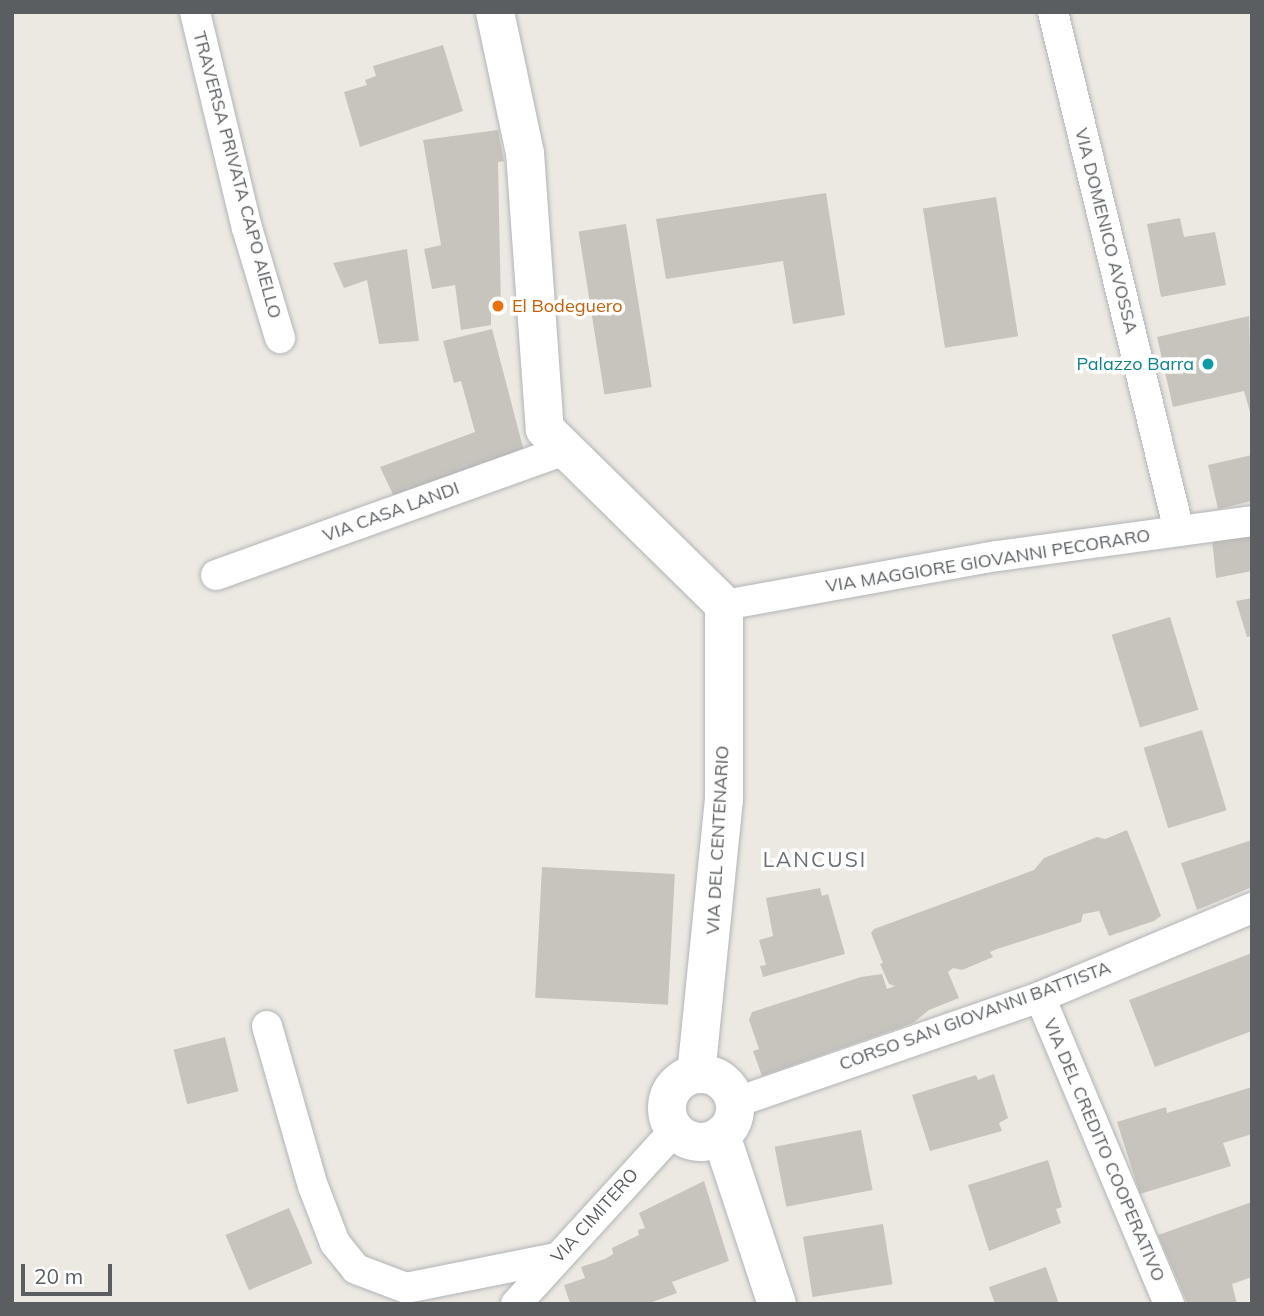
<!DOCTYPE html>
<html>
<head>
<meta charset="utf-8">
<style>
	body { margin:0 }
	#map { position:relative; width:1264px; height:1316px; overflow:hidden; background:#ece9e2; font-family:Mulish,sans-serif }
	div>[style] { position:absolute }
	[style*='--x'] { left:calc(var(--x)*1px); top:calc(var(--y)*1px); width:calc(var(--w)*1px); rotate:calc(var(--a)*1deg) }
	.building>* { inset:0; background:#c7c4be; transform-origin:0 0 }
	.roads { filter:drop-shadow(0 0 2px #b2b4b8) drop-shadow(0 0 2px #b2b4b8) }
	.street>* { height:30px; margin:-15px; padding:0 15px; transform-origin:15px; border-radius:15px; background:#fff }
	.secondary>* { height:38px; margin:-19px; padding:0 19px; transform-origin:19px; border-radius:19px; background:#fff }
	.secondary>.ring { margin:-19px; padding:0; box-sizing:content-box; background:none; border:38px solid #fff; border-radius:50% }
	.dots>* { width:19px; height:19px; translate:-50% -50%; box-sizing:border-box; border:4px solid #fff; border-radius:50% }
	span { translate:-50% -50%; white-space:nowrap; text-align:center; line-height:1.15; -webkit-text-stroke:7px #fff; paint-order:stroke }
	.street-label { font-size:18px; color:#5a5e61 }
	.food-label { font-size:18px; color:#c56008 }
	.left { translate:0 -50%; text-align:left }
	.culture-label { font-size:18px; color:#0d838f }
	.right { translate:-100% -50%; text-align:right }
	.quarter-label { font-size:21px; color:#6b6f73; letter-spacing:2px }
	.frame { position:absolute; inset:0; border:14px solid #5a5e61; pointer-events:none }
	.scale { position:absolute; left:21px; top:1264px; width:91px; height:32px; box-sizing:border-box; border:4px solid #5a5e61; border-top:0; padding-left:9px; font-size:21px; line-height:24px; white-space:nowrap; color:#5a5e61; -webkit-text-stroke:5px #fff; paint-order:stroke }
</style>
</head>
<body>
<div id="map">
	<div class="building">
		<div style="clip-path:polygon(443px 45px,463px 111px,360px 147px,344px 92px,367px 85px,365px 80px,376px 76px,373px 66px)"></div>
		<div style="clip-path:polygon(498px 130px,504px 161px,498px 162px,501px 309px,491px 310px,491px 325px,461px 330px,455px 285px,432px 289px,424px 249px,441px 245px,423px 140px)"></div>
		<div style="clip-path:polygon(826px 193px,845px 315px,793px 324px,783px 261px,666px 279px,656px 219px)"></div>
		<div style="left:996px;top:197px;width:141px;height:74px;rotate:81deg"></div>
		<div style="clip-path:polygon(1180px 218px,1184px 237px,1215px 232px,1226px 285px,1161px 297px,1147px 224px)"></div>
		<div style="left:626px;top:224px;width:165px;height:48px;rotate:81deg"></div>
		<div style="clip-path:polygon(407px 249px,419px 341px,379px 344px,367px 280px,344px 288px,333px 263px)"></div>
		<div style="clip-path:polygon(1249px 316px,1252px 419px,1244px 391px,1173px 407px,1157px 337px)"></div>
		<div style="clip-path:polygon(492px 329px,526px 459px,397px 503px,380px 467px,475px 432px,461px 381px,454px 383px,443px 341px)"></div>
		<div style="clip-path:polygon(1252px 455px,1252px 501px,1218px 509px,1208px 465px)"></div>
		<div style="clip-path:polygon(1252px 535px,1252px 571px,1216px 578px,1212px 539px)"></div>
		<div style="clip-path:polygon(1252px 598px,1252px 636px,1247px 637px,1236px 601px)"></div>
		<div style="left:1170px;top:617px;width:97px;height:61px;rotate:73deg"></div>
		<div style="left:1202px;top:730px;width:84px;height:61px;rotate:73deg"></div>
		<div style="clip-path:polygon(1127px 830px,1161px 916px,1154px 921px,1109px 936px,1099px 911px,1083px 914px,1081px 922px,997px 949px,990px 952px,993px 957px,962px 970px,953px 968px,948px 972px,959px 998px,929px 1010px,913px 1023px,762px 1076px,753px 1051px,759px 1049px,749px 1020px,752px 1012px,861px 977px,882px 974px,887px 989px,895px 986px,889px 984px,880px 964px,883px 963px,871px 933px,874px 929px,1034px 870px,1044px 858px,1097px 837px,1105px 839px)"></div>
		<div style="clip-path:polygon(1252px 840px,1252px 887px,1197px 910px,1181px 863px)"></div>
		<div style="left:542px;top:867px;width:133px;height:131px;rotate:3deg"></div>
		<div style="clip-path:polygon(820px 888px,822px 896px,828px 894px,845px 954px,763px 977px,760px 966px,766px 965px,759px 940px,773px 936px,766px 898px)"></div>
		<div style="clip-path:polygon(1252px 953px,1252px 1031px,1155px 1067px,1129px 1000px)"></div>
		<div style="left:225px;top:1037px;width:56px;height:53px;rotate:76deg"></div>
		<div style="clip-path:polygon(994px 1074px,1008px 1118px,999px 1123px,1002px 1131px,930px 1151px,912px 1095px,976px 1075px,978px 1080px)"></div>
		<div style="clip-path:polygon(1252px 1087px,1252px 1134px,1223px 1143px,1231px 1166px,1140px 1194px,1117px 1122px,1166px 1107px,1167px 1113px)"></div>
		<div style="left:861px;top:1130px;width:61px;height:88px;rotate:79deg"></div>
		<div style="clip-path:polygon(1048px 1160px,1062px 1207px,1056px 1209px,1061px 1223px,989px 1251px,968px 1185px)"></div>
		<div style="clip-path:polygon(704px 1181px,729px 1261px,672px 1282px,677px 1293px,647px 1304px,570px 1303px,564px 1285px,585px 1278px,581px 1267px,605px 1259px,613px 1254px,612px 1248px,639px 1235px,638px 1230px,645px 1228px,639px 1213px)"></div>
		<div style="clip-path:polygon(1252px 1202px,1252px 1277px,1232px 1284px,1237px 1304px,1187px 1302px,1158px 1235px)"></div>
		<div style="left:289px;top:1208px;width:60px;height:69px;rotate:67deg"></div>
		<div style="left:883px;top:1224px;width:61px;height:81px;rotate:81deg"></div>
		<div style="clip-path:polygon(1046px 1267px,1059px 1304px,995px 1304px,989px 1287px)"></div>
	</div>
	<div class="roads">
		<div class="street">
			<div style="--x:195;--y:12;--w:222;--a:76.5"></div>
			<div style="--x:247;--y:228;--w:115;--a:73.3"></div>
			<div style="--x:1053;--y:12;--w:534;--a:76.35"></div>
			<div style="--x:216;--y:575;--w:373;--a:-19.7"></div>
			<div style="--x:724;--y:605;--w:277;--a:-10.2"></div>
			<div style="--x:997;--y:556;--w:257;--a:-7.8"></div>
			<div style="--x:1040;--y:997;--w:333;--a:67.2"></div>
			<div style="--x:267;--y:1026;--w:166;--a:74"></div>
			<div style="--x:313;--y:1186;--w:61;--a:68.9"></div>
			<div style="--x:335;--y:1243;--w:33;--a:51"></div>
			<div style="--x:356;--y:1269;--w:53;--a:20.8"></div>
			<div style="--x:406;--y:1288;--w:153;--a:-11.3"></div>
			<div style="--x:734;--y:1103;--w:324;--a:-19.1"></div>
			<div style="--x:1040;--y:997;--w:230;--a:-22.8"></div>
			<div style="--x:516;--y:1304;--w:236;--a:-47.6"></div>
		</div>
		<div class="secondary">
			<div style="--x:495;--y:12;--w:144;--a:78"></div>
			<div style="--x:525;--y:153;--w:277;--a:85.9"></div>
			<div style="--x:545;--y:429;--w:251;--a:44.5"></div>
			<div style="--x:724;--y:605;--w:194;--a:90"></div>
			<div style="--x:724;--y:799;--w:276;--a:95.8"></div>
			<div class="ring" style="left:667px;top:1074px;width:30px;height:30px"></div>
			<div style="--x:721;--y:1135;--w:178;--a:71.7"></div>
		</div>
	</div>
	<div class="dots">
		<div style="left:498px;top:306px;background:#e8710a"></div>
		<div style="left:1208px;top:364px;background:#0f9aa8"></div>
	</div>
	<div class="street-label">
		<span style="left:237px;top:175px;rotate:75deg">TRAVERSA PRIVATA CAPO AIELLO</span>
		<span style="left:1106px;top:231px;rotate:76deg">VIA DOMENICO AVOSSA</span>
		<span style="left:391px;top:512px;rotate:-20deg">VIA CASA LANDI</span>
		<span style="left:988px;top:561px;rotate:-9deg">VIA MAGGIORE GIOVANNI PECORARO</span>
		<span style="left:718px;top:840px;rotate:-87deg">VIA DEL CENTENARIO</span>
		<span style="left:975px;top:1016px;rotate:-20deg">CORSO SAN GIOVANNI BATTISTA</span>
		<span style="left:1104px;top:1150px;rotate:67deg">VIA DEL CREDITO COOPERATIVO</span>
		<span style="left:595px;top:1216px;rotate:-48deg">VIA CIMITERO</span>
	</div>
	<div class="food-label">
		<span class="left" style="left:512px;top:306px">El Bodeguero</span>
	</div>
	<div class="culture-label">
		<span class="right" style="left:1194px;top:364px">Palazzo Barra</span>
	</div>
	<div class="quarter-label">
		<span style="left:815px;top:859px">LANCUSI</span>
	</div>
	<div class="frame"></div>
	<div class="scale">20 m</div>
</div>
</body>
</html>
